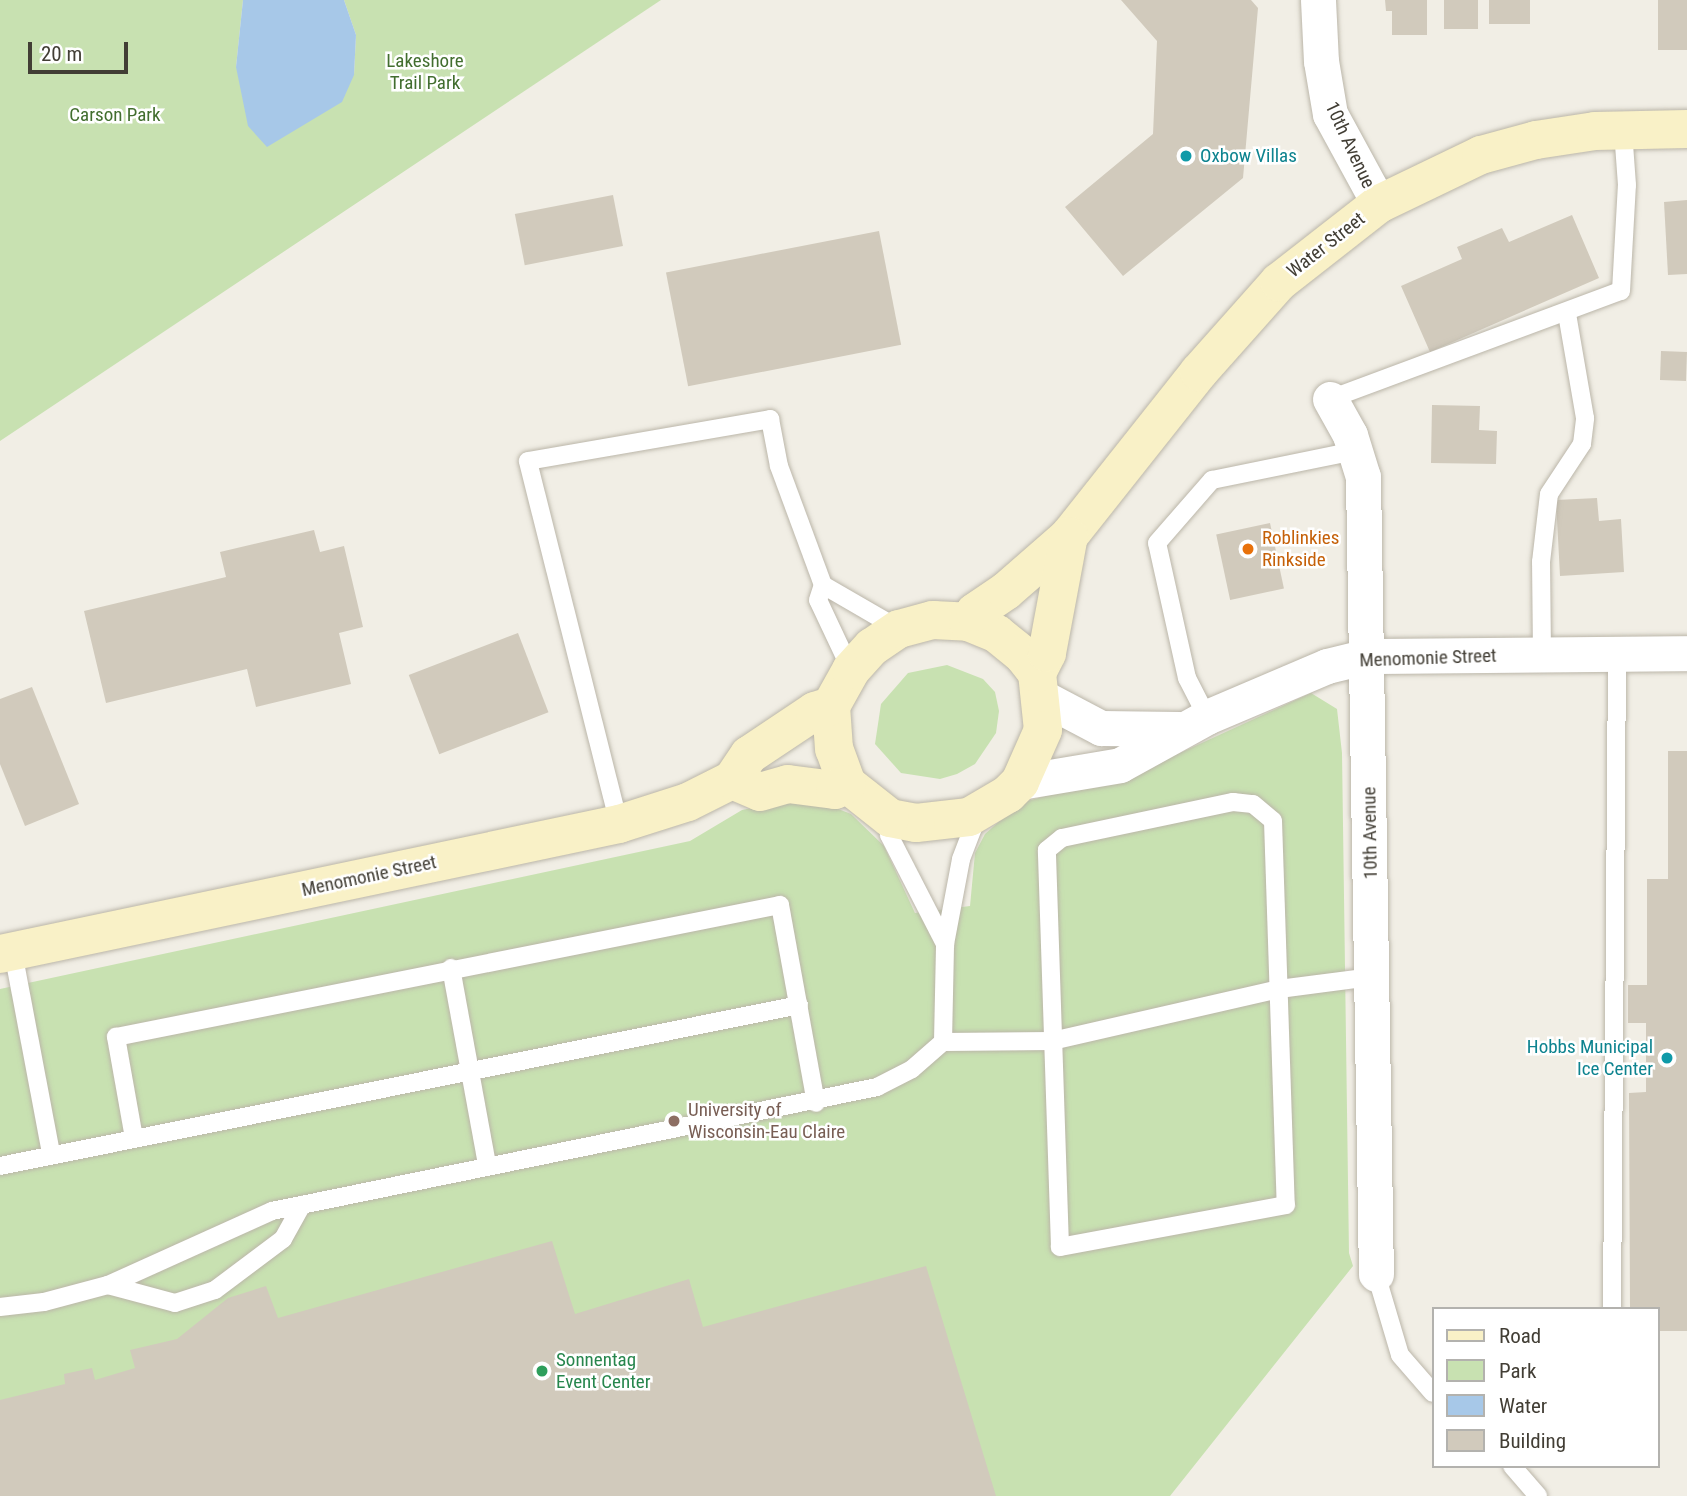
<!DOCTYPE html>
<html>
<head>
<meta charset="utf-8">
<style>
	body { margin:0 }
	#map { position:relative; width:1687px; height:1496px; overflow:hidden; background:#f1eee5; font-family:"Roboto Condensed",sans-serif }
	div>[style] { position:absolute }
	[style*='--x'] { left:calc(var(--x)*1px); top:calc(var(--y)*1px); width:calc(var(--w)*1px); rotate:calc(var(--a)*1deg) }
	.green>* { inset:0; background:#c8e1b1 }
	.water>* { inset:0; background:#a7c8e8 }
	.building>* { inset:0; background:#d1cabc; transform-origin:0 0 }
	.roads { filter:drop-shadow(0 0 2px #bbb6a9) drop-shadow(0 0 2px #bbb6a9) }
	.service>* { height:18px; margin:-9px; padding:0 9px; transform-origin:9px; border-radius:9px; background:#fff }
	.minor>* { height:35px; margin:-17.5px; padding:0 17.5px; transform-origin:17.5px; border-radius:17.5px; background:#fff }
	.secondary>* { height:38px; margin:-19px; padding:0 19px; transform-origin:19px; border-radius:19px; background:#f9f1c7 }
	.dots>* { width:19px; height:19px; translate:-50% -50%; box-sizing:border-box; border:4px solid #fff; border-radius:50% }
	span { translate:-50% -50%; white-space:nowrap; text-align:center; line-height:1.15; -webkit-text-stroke:5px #fff; paint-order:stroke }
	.park-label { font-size:19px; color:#426e2f }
	.street-label { font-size:19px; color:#423e35 }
	.culture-label { font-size:19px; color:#0d838f }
	.left { translate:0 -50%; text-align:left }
	.right { translate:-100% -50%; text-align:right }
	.food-label { font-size:19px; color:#c56008 }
	.education-label { font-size:19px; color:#785e54 }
	.leisure-label { font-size:19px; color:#27864d }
	.legend { position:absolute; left:1432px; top:1307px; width:228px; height:161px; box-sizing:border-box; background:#fff; border:2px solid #b3b2ae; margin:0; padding:9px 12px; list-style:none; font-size:21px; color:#423e35 }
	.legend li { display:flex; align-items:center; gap:14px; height:35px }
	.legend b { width:35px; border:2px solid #b3b2ae }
	.scale { position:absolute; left:28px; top:42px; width:100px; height:32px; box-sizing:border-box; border:4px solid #423e35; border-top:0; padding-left:9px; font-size:21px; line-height:24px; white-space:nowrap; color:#423e35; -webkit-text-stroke:5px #fff; paint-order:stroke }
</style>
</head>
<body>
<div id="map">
	<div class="green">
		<div style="clip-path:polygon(0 0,243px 0,236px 67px,354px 75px,356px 35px,344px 0,661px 0,0 441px)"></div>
		<div style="clip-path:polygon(947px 665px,983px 679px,995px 692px,999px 711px,996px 733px,975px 764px,957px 774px,940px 779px,901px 773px,875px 744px,881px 704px,908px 673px)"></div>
		<div style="clip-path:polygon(1311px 693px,1337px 709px,1342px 753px,1349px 1253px,1353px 1266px,1170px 1496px,0 1496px,0 989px,690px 841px,742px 810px,790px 800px,818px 801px,851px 814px,884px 846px,915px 913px,970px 906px,975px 853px,985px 834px,1020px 803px,1145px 769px)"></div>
	</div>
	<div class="water">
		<div style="clip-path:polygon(243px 0,344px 0,356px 35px,354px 75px,342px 102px,267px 147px,248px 126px,236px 67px)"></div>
	</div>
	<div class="building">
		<div style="clip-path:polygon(1121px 0,1251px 0,1258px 8px,1243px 178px,1123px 276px,1065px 207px,1153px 134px,1157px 41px)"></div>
		<div style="clip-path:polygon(1385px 0,1427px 0,1427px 35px,1392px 35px,1392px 11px,1386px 11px)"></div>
		<div style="left:1444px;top:0;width:34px;height:29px"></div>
		<div style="left:1489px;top:0;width:41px;height:24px"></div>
		<div style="left:1658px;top:0;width:29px;height:50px"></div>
		<div style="left:613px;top:195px;width:52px;height:100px;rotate:79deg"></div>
		<div style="clip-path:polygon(1687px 200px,1687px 274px,1668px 275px,1664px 202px)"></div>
		<div style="clip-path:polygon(1572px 215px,1599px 278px,1430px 352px,1401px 286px,1462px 259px,1457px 247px,1502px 228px,1509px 242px)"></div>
		<div style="left:879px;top:231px;width:116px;height:217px;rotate:79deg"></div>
		<div style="left:1661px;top:351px;width:26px;height:29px;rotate:2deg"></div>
		<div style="clip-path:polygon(1432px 405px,1480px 406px,1479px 430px,1497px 431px,1496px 464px,1431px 463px)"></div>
		<div style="clip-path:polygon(1597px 498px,1599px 521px,1621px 519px,1624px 572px,1560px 576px,1556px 500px)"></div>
		<div style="left:1270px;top:523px;width:67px;height:55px;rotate:78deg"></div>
		<div style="clip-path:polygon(314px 530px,320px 552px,344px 546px,363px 627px,339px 633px,351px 684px,256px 707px,247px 669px,106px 703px,84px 611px,226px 577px,220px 552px)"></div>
		<div style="left:518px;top:633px;width:85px;height:117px;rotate:69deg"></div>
		<div style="clip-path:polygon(32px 687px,79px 804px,25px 826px,0 764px,0 699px)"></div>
		<div style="clip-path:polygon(1668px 751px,1687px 751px,1687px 1331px,1657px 1331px,1657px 1309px,1630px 1309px,1629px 1093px,1646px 1092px,1646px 1023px,1628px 1023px,1628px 985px,1647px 985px,1647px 879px,1668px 879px)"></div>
		<div style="clip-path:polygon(552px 1241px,575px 1314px,689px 1279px,703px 1327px,926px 1266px,996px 1496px,0 1496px,0 1400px,65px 1384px,64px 1374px,92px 1368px,95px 1380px,135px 1368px,130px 1350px,177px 1339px,228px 1298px,266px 1286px,278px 1318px)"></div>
	</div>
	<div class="roads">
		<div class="service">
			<div style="--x:1330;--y:399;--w:310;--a:-20.4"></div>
			<div style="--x:1621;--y:291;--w:106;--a:-86.8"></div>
			<div style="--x:1627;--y:185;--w:55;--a:-94.2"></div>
			<div style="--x:1542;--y:654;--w:92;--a:-90.6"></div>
			<div style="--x:1541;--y:562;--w:68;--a:-83.3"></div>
			<div style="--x:1549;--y:494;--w:60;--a:-56.6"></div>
			<div style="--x:1582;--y:444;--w:26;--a:-83"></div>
			<div style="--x:1585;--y:418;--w:106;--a:-99.8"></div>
			<div style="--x:851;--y:670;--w:77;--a:-115.2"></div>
			<div style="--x:818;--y:600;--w:16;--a:-72"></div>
			<div style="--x:823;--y:585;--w:88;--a:30.1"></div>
			<div style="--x:1207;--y:717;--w:44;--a:-117.1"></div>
			<div style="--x:1187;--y:678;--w:138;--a:-102.5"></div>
			<div style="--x:1157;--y:543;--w:84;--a:-48.9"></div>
			<div style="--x:1212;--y:480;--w:146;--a:-11.5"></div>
			<div style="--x:1233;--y:802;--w:20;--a:6"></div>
			<div style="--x:1253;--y:804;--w:26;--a:40"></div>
			<div style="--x:1273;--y:821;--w:384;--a:88.1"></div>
			<div style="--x:1286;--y:1205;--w:230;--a:169.5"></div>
			<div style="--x:1060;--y:1247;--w:397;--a:-91.9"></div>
			<div style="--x:1047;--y:850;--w:19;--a:-39"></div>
			<div style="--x:1062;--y:838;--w:175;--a:-11.9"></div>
			<div style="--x:890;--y:818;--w:17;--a:93"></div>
			<div style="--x:889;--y:835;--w:123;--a:62.8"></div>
			<div style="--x:619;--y:824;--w:374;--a:-104.1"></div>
			<div style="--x:528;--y:461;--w:246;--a:-9.8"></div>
			<div style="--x:770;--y:419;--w:48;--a:79.2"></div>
			<div style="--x:779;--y:466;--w:127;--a:69.7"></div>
			<div style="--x:13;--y:952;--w:206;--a:79.3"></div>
			<div style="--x:451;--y:968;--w:200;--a:79.6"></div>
			<div style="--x:943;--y:1042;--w:109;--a:-0.5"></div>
			<div style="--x:1052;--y:1041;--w:233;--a:-12.9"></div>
			<div style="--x:1279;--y:989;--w:94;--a:-7.4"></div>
			<div style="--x:134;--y:1138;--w:103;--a:-100.1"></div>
			<div style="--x:116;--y:1037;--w:677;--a:-11.24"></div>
			<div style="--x:780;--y:905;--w:201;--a:79.7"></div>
			<div style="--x:0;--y:1166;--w:815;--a:-11.39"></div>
			<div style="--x:1376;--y:1274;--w:84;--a:73.5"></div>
			<div style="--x:1400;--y:1355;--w:50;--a:49"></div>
			<div style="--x:108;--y:1285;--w:69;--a:15"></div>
			<div style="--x:175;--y:1303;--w:42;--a:-18"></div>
			<div style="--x:215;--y:1290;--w:85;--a:-36.9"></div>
			<div style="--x:283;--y:1239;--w:39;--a:-61"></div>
			<div style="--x:0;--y:1307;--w:44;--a:-6.5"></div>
			<div style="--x:44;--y:1302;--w:66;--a:-14.9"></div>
			<div style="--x:108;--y:1285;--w:180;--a:-24.3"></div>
			<div style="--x:272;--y:1211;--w:618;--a:-11.58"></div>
			<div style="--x:877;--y:1087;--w:39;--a:-27"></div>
			<div style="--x:912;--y:1069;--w:41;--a:-41.1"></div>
			<div style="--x:943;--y:1042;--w:98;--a:-88.8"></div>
			<div style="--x:945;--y:944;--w:86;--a:-79.3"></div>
			<div style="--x:961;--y:859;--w:31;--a:-69"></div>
			<div style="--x:972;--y:830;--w:13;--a:-103"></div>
			<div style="--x:1612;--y:1309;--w:655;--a:-89.56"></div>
			<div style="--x:1512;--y:1466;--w:40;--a:49"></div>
		</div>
		<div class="minor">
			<div style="--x:1318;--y:0;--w:61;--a:87.2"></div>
			<div style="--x:1321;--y:61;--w:54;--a:80.4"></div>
			<div style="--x:1330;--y:114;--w:102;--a:61.4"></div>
			<div style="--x:1330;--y:399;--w:41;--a:60.9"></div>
			<div style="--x:1350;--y:435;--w:44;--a:72.8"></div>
			<div style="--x:1363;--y:477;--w:797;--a:89.07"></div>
			<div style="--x:1042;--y:697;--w:67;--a:27.7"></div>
			<div style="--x:1101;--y:728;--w:78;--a:0.7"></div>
			<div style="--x:1020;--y:782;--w:101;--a:-9.6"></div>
			<div style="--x:1120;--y:765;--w:99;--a:-28.9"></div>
			<div style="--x:1207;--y:717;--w:130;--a:-23"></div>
			<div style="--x:1327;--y:666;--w:42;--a:-13.7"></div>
			<div style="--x:1368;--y:656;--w:319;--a:-0.5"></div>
		</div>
		<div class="secondary">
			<div style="--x:933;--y:620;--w:35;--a:3"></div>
			<div style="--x:968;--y:622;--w:31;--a:22"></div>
			<div style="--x:997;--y:634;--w:32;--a:39"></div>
			<div style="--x:1022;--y:654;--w:24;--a:52"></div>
			<div style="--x:1037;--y:673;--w:57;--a:84"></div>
			<div style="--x:1043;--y:730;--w:57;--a:113.9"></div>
			<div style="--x:1020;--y:782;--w:17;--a:135"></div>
			<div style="--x:1008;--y:794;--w:45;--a:149.5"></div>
			<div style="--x:969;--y:817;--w:53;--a:173.5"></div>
			<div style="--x:916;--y:823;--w:26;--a:-169"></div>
			<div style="--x:890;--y:818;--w:55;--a:-141.7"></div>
			<div style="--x:847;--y:784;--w:37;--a:-110"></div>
			<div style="--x:834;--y:749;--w:43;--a:-94"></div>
			<div style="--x:831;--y:706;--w:41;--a:-60.9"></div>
			<div style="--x:851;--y:670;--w:31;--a:-48"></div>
			<div style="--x:872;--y:647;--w:32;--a:-34"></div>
			<div style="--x:899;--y:629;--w:35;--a:-15"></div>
			<div style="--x:968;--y:622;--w:12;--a:-55"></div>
			<div style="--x:975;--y:612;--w:37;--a:-34"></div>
			<div style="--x:1006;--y:591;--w:84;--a:-41.1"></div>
			<div style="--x:1069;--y:536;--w:209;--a:-51.6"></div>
			<div style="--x:1199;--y:372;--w:120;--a:-48.4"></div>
			<div style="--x:1279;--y:282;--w:127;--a:-38"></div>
			<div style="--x:1379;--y:204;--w:113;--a:-25.7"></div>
			<div style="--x:1481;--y:155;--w:57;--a:-15.3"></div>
			<div style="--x:1536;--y:140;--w:60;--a:-8.7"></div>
			<div style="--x:1595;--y:131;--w:92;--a:-1.2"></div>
			<div style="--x:1037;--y:673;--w:22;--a:-63"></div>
			<div style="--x:1047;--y:653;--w:119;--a:-79.4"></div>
			<div style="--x:732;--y:780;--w:30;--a:23"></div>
			<div style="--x:760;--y:792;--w:29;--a:-16"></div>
			<div style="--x:788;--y:784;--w:47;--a:7.3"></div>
			<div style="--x:835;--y:790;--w:13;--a:-27"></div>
			<div style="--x:0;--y:954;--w:633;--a:-11.86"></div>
			<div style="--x:619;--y:824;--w:72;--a:-17.7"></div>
			<div style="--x:688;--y:802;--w:49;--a:-26.6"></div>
			<div style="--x:732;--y:780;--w:30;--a:-56"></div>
			<div style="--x:749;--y:755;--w:79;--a:-33.7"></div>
			<div style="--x:815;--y:711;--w:17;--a:-17"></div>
		</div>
	</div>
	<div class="dots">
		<div style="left:1186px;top:156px;background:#0f9aa8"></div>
		<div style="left:1248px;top:549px;background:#e8710a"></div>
		<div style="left:1667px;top:1058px;background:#0f9aa8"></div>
		<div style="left:674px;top:1121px;background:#8d6e63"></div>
		<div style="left:542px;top:1371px;background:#2e9e5b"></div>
	</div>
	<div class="park-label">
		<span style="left:425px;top:72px">Lakeshore<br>Trail Park</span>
		<span style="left:115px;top:115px">Carson Park</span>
	</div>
	<div class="street-label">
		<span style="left:1350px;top:145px;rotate:65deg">10th Avenue</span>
		<span style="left:1326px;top:245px;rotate:-38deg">Water Street</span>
		<span style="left:1428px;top:658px;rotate:-2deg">Menomonie Street</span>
		<span style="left:1370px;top:833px;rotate:-91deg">10th Avenue</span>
		<span style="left:369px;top:876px;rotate:-12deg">Menomonie Street</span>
	</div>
	<div class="culture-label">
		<span class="left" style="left:1200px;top:156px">Oxbow Villas</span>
		<span class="right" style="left:1653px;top:1058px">Hobbs Municipal<br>Ice Center</span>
	</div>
	<div class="food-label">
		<span class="left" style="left:1262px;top:549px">Roblinkies<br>Rinkside</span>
	</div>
	<div class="education-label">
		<span class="left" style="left:688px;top:1121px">University of<br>Wisconsin-Eau Claire</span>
	</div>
	<div class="leisure-label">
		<span class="left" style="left:556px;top:1371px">Sonnentag<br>Event Center</span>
	</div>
	<ul class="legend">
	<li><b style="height:9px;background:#f9f1c7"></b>Road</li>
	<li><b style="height:19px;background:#c8e1b1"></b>Park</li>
	<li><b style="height:19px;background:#a7c8e8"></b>Water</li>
	<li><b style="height:19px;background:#d1cabc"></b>Building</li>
	</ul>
	<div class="scale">20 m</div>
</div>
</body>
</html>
